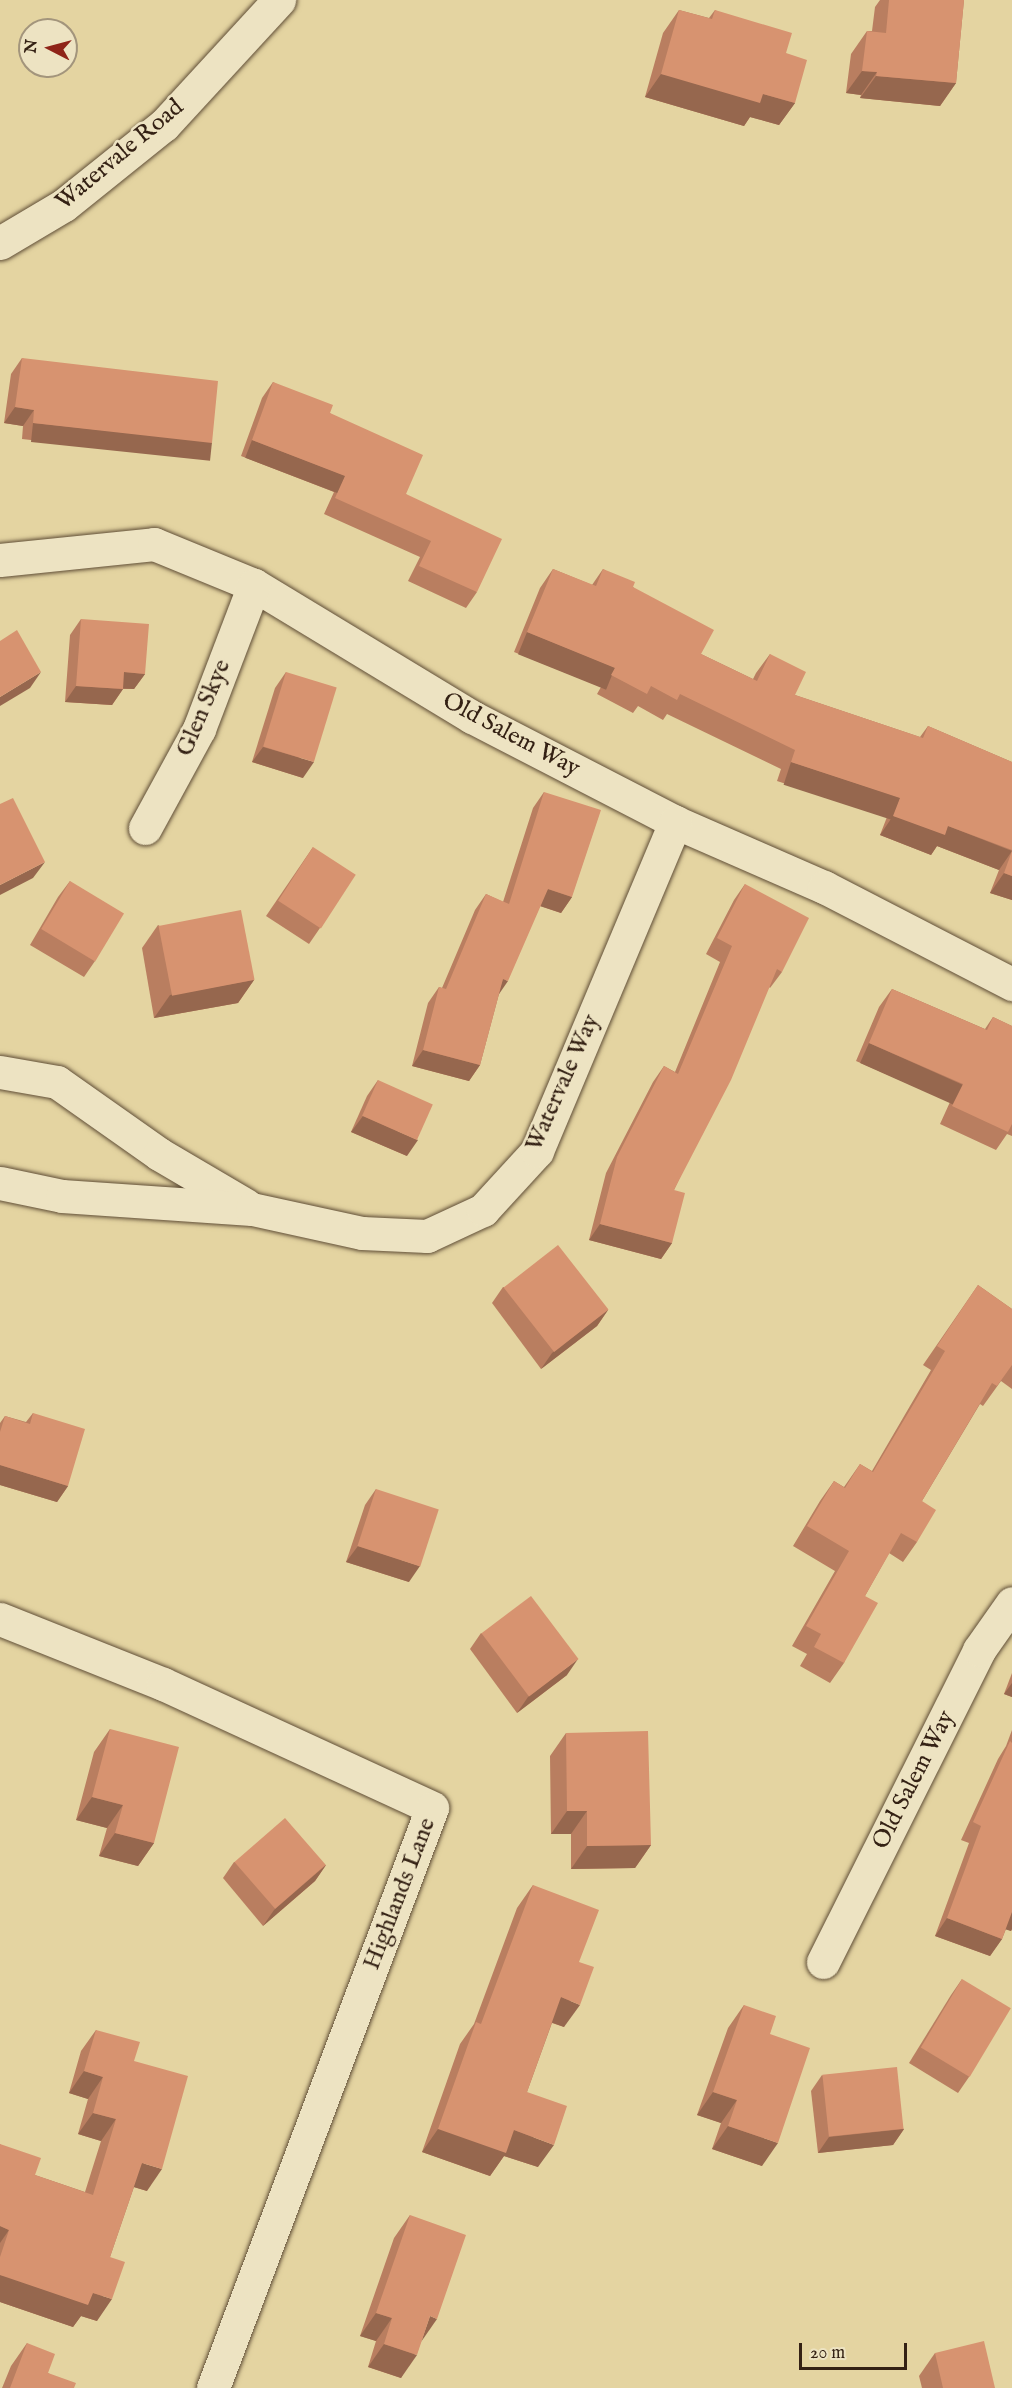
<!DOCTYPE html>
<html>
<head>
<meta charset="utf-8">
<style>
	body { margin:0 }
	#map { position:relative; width:1012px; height:2388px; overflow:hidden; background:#e4d4a1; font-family:"IM FELL English",serif }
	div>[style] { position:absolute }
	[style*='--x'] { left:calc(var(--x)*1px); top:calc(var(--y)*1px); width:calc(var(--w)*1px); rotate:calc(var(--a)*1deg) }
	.roads { filter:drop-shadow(0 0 2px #604e37) drop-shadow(0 0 2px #604e37) }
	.street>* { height:33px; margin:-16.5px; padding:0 16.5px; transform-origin:16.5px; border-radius:16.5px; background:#ede3c2 }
	.wall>* { inset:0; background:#b97e60 }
	.shaded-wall>* { inset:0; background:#96674e; transform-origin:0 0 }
	.building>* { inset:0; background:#d79370; transform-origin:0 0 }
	span { translate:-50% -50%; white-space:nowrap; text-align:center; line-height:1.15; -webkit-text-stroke:5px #ede3c2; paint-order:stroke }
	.street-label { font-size:24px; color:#342114 }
	.north { position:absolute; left:18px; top:18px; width:60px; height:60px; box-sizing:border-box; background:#ede3c2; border:2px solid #a3957c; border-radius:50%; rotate:276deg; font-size:16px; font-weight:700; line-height:24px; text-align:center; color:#342114 }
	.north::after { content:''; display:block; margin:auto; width:21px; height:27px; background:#8f2418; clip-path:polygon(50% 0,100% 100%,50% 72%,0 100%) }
	.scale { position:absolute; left:799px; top:2343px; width:108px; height:27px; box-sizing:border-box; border:3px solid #342114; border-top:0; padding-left:8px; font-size:18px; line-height:21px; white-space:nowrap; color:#342114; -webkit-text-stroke:4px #ede3c2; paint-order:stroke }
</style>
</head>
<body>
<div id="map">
	<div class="roads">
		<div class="street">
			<div style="--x:0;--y:243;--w:74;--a:-30.7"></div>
			<div style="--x:64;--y:205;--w:128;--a:-38.7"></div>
			<div style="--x:164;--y:125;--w:170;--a:-47.4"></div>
			<div style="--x:0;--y:560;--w:155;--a:-5.9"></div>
			<div style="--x:154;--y:544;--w:108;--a:22.3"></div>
			<div style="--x:254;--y:585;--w:255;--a:31.2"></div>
			<div style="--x:472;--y:717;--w:229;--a:27.3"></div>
			<div style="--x:675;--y:822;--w:163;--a:23.6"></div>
			<div style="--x:824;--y:887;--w:212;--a:27.3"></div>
			<div style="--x:145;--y:828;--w:113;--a:-61.4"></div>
			<div style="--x:199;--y:729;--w:154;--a:-69.1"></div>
			<div style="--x:0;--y:1072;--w:58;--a:10"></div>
			<div style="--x:57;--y:1082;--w:125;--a:35.2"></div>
			<div style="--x:159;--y:1154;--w:101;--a:30.4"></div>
			<div style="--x:0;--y:1183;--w:63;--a:11.8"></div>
			<div style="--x:62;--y:1196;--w:190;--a:3.9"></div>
			<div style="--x:252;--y:1209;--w:113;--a:12.3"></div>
			<div style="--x:362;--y:1233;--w:65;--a:2.6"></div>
			<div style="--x:427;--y:1236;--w:62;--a:-24.9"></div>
			<div style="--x:483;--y:1210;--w:80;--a:-47.5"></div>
			<div style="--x:537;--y:1151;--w:357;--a:-67.2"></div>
			<div style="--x:0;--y:1619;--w:175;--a:21.7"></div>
			<div style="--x:163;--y:1684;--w:296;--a:24.7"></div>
			<div style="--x:432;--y:1808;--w:620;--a:110.69"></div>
			<div style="--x:823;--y:1962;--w:349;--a:-63.4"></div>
			<div style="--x:979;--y:1650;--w:57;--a:-54.9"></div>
		</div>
	</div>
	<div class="wall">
		<div style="clip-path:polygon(880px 0,964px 0,956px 83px,940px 106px,860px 98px,861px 95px,846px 93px,851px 54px,867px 31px,872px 31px,875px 7px)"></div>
		<div style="clip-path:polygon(679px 10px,709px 18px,715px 10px,786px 53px,795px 103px,779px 125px,750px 117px,744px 126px,645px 97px,663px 33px)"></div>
		<div style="clip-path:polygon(22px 358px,212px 443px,201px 459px,22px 439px,23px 426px,4px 423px,11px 374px)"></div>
		<div style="clip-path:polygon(273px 382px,330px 413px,406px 494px,477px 592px,466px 608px,408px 581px,420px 557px,324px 514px,334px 492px,241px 456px,262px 398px)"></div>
		<div style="clip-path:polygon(553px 569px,592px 585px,603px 569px,633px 587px,701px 654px,753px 679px,756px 673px,770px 654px,795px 695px,920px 737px,928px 726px,1012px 762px,1012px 900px,990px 893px,999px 870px,937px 846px,931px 855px,880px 835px,887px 817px,777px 781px,781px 769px,667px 714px,663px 720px,638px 706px,633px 713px,597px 694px,601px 687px,514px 652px,540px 588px)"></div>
		<div style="clip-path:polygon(81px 619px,145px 674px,134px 689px,123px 689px,112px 705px,65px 702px,70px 635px)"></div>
		<div style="clip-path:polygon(286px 672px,303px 778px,252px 762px,275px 688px)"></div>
		<div style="clip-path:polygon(544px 792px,572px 897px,561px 913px,540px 906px,499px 994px,480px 1065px,469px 1081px,412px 1066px,428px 1003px,439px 987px,442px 988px,475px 910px,486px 894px,503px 902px,533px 808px)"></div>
		<div style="clip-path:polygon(313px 847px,320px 928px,309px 944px,266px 916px)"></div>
		<div style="clip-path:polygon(70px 881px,95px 961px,84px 977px,30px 945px,58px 897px)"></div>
		<div style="clip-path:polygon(745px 884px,782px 972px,770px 988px,769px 987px,674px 1190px,672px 1243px,661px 1259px,589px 1240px,606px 1173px,653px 1082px,664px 1066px,675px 1072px,720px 962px,706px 954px,734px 900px)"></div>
		<div style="clip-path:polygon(158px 925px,254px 980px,238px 1003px,154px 1018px,142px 948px)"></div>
		<div style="clip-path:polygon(892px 989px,985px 1029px,993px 1017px,1012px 1026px,1012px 1136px,1007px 1134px,996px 1150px,940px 1124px,950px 1102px,856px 1061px,879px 1007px)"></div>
		<div style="clip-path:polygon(378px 1080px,407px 1156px,351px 1132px,367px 1096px)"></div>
		<div style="clip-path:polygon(978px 1285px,1012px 1309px,1012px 1389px,1001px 1381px,983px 1406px,980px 1404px,922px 1501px,917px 1542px,903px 1562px,889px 1553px,865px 1596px,844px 1663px,830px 1683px,800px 1666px,807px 1654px,792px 1646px,835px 1571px,793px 1546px,820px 1501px,834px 1481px,844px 1487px,860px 1464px,872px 1471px,931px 1370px,923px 1365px)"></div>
		<div style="clip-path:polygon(503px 1287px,608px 1310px,597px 1326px,541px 1369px,492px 1303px)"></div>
		<div style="clip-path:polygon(33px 1413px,68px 1486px,57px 1502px,0 1485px,0 1423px,5px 1416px,26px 1422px)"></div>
		<div style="clip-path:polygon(376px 1489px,409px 1582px,346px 1562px,365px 1505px)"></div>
		<div style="clip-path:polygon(481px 1633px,567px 1675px,517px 1713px,470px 1649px)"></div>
		<div style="clip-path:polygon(1012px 1673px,1012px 1697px,1004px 1694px)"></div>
		<div style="clip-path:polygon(110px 1729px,154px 1843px,138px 1866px,99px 1856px,107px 1828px,76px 1820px,94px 1752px)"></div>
		<div style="clip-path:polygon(1012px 1730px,1012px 1929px,1011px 1931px,1006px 1929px,1002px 1939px,990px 1956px,935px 1936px,969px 1843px,961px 1840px,998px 1759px,1006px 1746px)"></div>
		<div style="clip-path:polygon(566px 1733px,651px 1845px,635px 1868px,571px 1869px,571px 1834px,551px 1834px,550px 1756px)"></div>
		<div style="clip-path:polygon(234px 1862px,326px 1865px,315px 1881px,263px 1926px,223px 1878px)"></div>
		<div style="clip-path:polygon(533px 1885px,579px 1962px,564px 2027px,552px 2023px,527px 2092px,538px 2167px,504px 2156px,490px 2176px,422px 2152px,460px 2044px,474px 2024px,517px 1908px)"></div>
		<div style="clip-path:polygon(962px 1979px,969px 2077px,958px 2093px,909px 2063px,951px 1995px)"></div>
		<div style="clip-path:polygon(744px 2005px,770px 2034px,762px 2166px,712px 2149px,721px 2123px,697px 2115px,728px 2028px)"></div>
		<div style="clip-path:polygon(96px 2030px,134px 2061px,147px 2191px,134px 2187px,110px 2257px,97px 2321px,81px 2316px,73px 2327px,0 2302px,0 2144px,35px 2175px,85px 2192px,101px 2141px,78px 2134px,88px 2099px,69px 2093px,81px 2051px)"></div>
		<div style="clip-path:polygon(822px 2075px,904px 2129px,893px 2145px,818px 2153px,811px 2091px)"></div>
		<div style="clip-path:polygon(410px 2215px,421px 2341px,401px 2378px,368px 2367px,376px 2341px,360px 2336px,394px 2238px)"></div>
		<div style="clip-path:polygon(27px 2343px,48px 2373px,74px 2388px,2px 2388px,11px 2366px)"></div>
		<div style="clip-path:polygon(935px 2353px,995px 2388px,922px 2388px,919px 2376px)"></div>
	</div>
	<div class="shaded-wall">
		<div style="clip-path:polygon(862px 71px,877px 72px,861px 95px,846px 93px)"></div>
		<div style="clip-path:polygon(661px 74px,763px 94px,795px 103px,779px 125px,750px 117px,744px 126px,645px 97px)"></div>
		<div style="clip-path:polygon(876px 76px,956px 83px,940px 106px,860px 98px)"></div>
		<div style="clip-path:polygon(15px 407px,34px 410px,23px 426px,4px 423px)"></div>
		<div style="left:33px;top:423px;width:180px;height:19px;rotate:6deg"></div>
		<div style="left:252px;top:440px;width:100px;height:19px;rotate:21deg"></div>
		<div style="left:527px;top:632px;width:95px;height:24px;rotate:22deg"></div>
		<div style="clip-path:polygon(41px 672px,30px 688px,0 706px,0 697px)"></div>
		<div style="clip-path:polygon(124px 672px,145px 674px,134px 689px,113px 688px)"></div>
		<div style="clip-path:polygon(76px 686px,123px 689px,112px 705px,65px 702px)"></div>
		<div style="clip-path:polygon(263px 747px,314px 762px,303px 778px,252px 762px)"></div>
		<div style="left:791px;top:762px;width:115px;height:24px;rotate:18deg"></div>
		<div style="clip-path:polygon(893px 816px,948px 826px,1012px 851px,999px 870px,937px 846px,931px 855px,880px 835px)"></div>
		<div style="clip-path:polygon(45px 862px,33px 878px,0 895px,0 885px)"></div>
		<div style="clip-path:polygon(1004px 873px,1012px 876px,1012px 900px,990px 893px)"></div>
		<div style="clip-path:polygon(548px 889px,572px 897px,561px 913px,537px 905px)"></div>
		<div style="clip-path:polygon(503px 979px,508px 981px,497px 997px)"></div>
		<div style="clip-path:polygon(254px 980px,238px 1003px,154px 1018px,170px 995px)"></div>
		<div style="left:869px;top:1043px;width:103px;height:22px;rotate:24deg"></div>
		<div style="clip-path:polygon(423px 1050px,480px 1065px,469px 1081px,412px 1066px)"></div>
		<div style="clip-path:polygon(363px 1116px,418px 1140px,407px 1156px,351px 1132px)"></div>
		<div style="clip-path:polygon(600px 1224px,672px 1243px,661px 1259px,589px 1240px)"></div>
		<div style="clip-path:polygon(608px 1310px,597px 1326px,541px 1369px,552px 1353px)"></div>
		<div style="clip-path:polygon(0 1465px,68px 1486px,57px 1502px,0 1485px)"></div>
		<div style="clip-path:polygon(358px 1546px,420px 1566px,409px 1582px,346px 1562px)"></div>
		<div style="clip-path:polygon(578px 1659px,567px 1675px,517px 1713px,528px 1697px)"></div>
		<div style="clip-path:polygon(1012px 1683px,1012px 1697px,1004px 1694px)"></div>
		<div style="clip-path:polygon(92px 1797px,123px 1805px,107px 1828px,76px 1820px)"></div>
		<div style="clip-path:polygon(567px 1811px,587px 1811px,571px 1834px,551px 1834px)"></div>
		<div style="clip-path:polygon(115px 1833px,154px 1843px,138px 1866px,99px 1856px)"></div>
		<div style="clip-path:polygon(651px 1845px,635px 1868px,571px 1869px,587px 1846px)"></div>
		<div style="clip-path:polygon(326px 1865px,315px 1881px,263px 1926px,274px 1910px)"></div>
		<div style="clip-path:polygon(1012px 1911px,1012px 1929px,1011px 1931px,1001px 1928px)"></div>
		<div style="clip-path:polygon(947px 1918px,1002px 1939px,990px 1956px,935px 1936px)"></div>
		<div style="clip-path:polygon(561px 1997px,580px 2005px,564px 2027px,545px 2020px)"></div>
		<div style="clip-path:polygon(84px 2071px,103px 2077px,88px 2099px,69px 2093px)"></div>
		<div style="clip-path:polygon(713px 2092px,737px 2100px,721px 2123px,697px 2115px)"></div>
		<div style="clip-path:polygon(93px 2113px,116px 2119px,101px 2141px,78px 2134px)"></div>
		<div style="clip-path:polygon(728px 2126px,778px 2143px,762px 2166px,712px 2149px)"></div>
		<div style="clip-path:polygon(438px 2129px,514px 2130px,554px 2145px,538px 2167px,504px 2156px,490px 2176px,422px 2152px)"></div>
		<div style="clip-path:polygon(904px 2129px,893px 2145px,818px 2153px,829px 2137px)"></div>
		<div style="clip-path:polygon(142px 2163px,162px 2169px,147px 2191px,127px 2185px)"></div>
		<div style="clip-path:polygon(0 2226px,9px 2230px,0 2243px)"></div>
		<div style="clip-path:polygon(0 2275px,93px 2293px,112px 2299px,97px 2321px,81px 2316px,73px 2327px,0 2302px)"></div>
		<div style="clip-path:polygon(376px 2313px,392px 2318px,376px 2341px,360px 2336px)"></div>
		<div style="clip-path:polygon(430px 2316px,437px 2319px,421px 2342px)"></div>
		<div style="clip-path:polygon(384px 2344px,417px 2355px,401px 2378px,368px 2367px)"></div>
	</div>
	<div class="building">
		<div style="clip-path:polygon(889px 0,964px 0,956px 83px,876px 76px,877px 72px,862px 71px,867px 31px,886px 33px)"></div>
		<div style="clip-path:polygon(679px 10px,712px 19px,715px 10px,792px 33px,786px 53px,807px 60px,795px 103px,763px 94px,760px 103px,661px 74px)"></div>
		<div style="clip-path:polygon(22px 358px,218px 381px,212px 443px,33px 423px,34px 410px,15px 407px)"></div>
		<div style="clip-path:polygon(273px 382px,333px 405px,330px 413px,423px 455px,406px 494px,502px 539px,477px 592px,419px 566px,431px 541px,335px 498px,345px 476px,252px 440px)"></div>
		<div style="clip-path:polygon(553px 569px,596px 586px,603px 569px,635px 582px,633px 587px,714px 630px,701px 654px,757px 681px,770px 654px,806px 672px,795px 695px,923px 738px,928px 726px,1012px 762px,1012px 850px,948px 826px,945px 835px,893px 816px,900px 798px,791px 762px,795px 750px,680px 694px,677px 700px,651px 686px,647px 694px,611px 675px,615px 668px,527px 632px)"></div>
		<div style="clip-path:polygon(81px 619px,149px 624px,145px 674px,124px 672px,123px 689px,76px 686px)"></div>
		<div style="clip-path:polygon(17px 630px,41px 672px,0 697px,0 641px)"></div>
		<div style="left:286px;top:672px;width:53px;height:78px;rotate:17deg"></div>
		<div style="clip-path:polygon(544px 792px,601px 810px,572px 897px,548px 889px,508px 981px,503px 979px,480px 1065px,423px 1050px,439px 987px,446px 989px,486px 894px,509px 904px)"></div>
		<div style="clip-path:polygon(13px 798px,45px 862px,0 885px,0 804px)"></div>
		<div style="left:313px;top:847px;width:51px;height:64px;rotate:33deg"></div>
		<div style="clip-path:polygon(1012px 851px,1012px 876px,1004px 873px)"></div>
		<div style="left:70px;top:881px;width:63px;height:56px;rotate:31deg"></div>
		<div style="clip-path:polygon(745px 884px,809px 918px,782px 972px,777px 969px,731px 1080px,674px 1190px,685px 1193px,672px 1243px,600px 1224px,617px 1157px,664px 1066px,678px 1074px,732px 946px,717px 938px)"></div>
		<div style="left:241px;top:910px;width:71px;height:84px;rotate:79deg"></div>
		<div style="clip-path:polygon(892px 989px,987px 1030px,993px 1017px,1012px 1026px,1012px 1124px,1008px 1132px,952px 1106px,963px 1084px,869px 1043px)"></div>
		<div style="left:378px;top:1080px;width:60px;height:39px;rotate:24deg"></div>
		<div style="left:558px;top:1245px;width:82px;height:69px;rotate:52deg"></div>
		<div style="clip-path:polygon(978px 1285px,1012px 1309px,1012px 1365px,997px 1386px,992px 1383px,922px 1501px,936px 1510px,917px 1542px,901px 1533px,865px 1596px,878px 1603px,844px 1663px,814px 1647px,821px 1634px,806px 1626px,849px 1551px,807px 1526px,834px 1481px,845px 1488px,860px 1464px,873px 1472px,945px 1351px,937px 1346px)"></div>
		<div style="clip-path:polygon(33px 1413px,85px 1429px,68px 1486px,0 1465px,0 1432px,5px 1416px,30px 1424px)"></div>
		<div style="left:376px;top:1489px;width:66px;height:60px;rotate:18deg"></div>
		<div style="left:531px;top:1596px;width:79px;height:62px;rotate:53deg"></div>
		<div style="clip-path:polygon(110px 1729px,179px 1747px,154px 1843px,115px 1833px,123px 1805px,92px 1797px)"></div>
		<div style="clip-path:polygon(648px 1731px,651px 1845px,587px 1846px,587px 1811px,567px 1811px,566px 1733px)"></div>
		<div style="clip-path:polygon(1010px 1741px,1012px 1743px,1012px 1912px,1002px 1939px,947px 1918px,981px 1826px,973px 1822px)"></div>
		<div style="left:285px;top:1818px;width:62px;height:67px;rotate:49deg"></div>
		<div style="clip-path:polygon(533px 1885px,599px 1910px,579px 1962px,594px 1967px,580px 2005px,561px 1997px,527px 2092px,567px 2106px,554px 2145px,514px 2130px,506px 2153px,438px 2129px,476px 2022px,481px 2024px)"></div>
		<div style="left:962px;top:1979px;width:57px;height:80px;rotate:31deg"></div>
		<div style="clip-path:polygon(744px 2005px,776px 2016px,770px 2034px,810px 2048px,778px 2143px,728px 2126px,737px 2100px,713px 2092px)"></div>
		<div style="clip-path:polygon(96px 2030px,140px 2042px,134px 2061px,188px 2076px,162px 2169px,142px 2163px,110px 2257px,125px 2262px,112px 2299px,93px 2293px,88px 2305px,0 2275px,0 2257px,9px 2230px,0 2226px,0 2144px,41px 2158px,35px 2175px,93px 2195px,116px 2119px,93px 2113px,103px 2077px,84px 2071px)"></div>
		<div style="left:897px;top:2067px;width:62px;height:75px;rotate:84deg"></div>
		<div style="clip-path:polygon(410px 2215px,466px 2235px,437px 2319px,430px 2316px,417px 2355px,384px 2344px,392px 2318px,376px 2313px)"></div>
		<div style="clip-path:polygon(984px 2341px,995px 2388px,943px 2388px,935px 2353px)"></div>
		<div style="clip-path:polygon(27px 2343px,55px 2354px,48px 2373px,76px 2383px,74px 2388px,10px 2388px)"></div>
	</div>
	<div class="street-label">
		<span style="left:120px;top:155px;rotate:-40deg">Watervale Road</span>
		<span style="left:204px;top:708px;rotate:-67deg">Glen Skye</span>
		<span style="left:511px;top:735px;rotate:28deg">Old Salem Way</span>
		<span style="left:563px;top:1083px;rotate:-66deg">Watervale Way</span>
		<span style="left:914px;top:1780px;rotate:-63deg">Old Salem Way</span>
		<span style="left:400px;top:1894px;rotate:-69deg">Highlands Lane</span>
	</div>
	<div class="north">N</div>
	<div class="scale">20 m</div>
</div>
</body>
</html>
